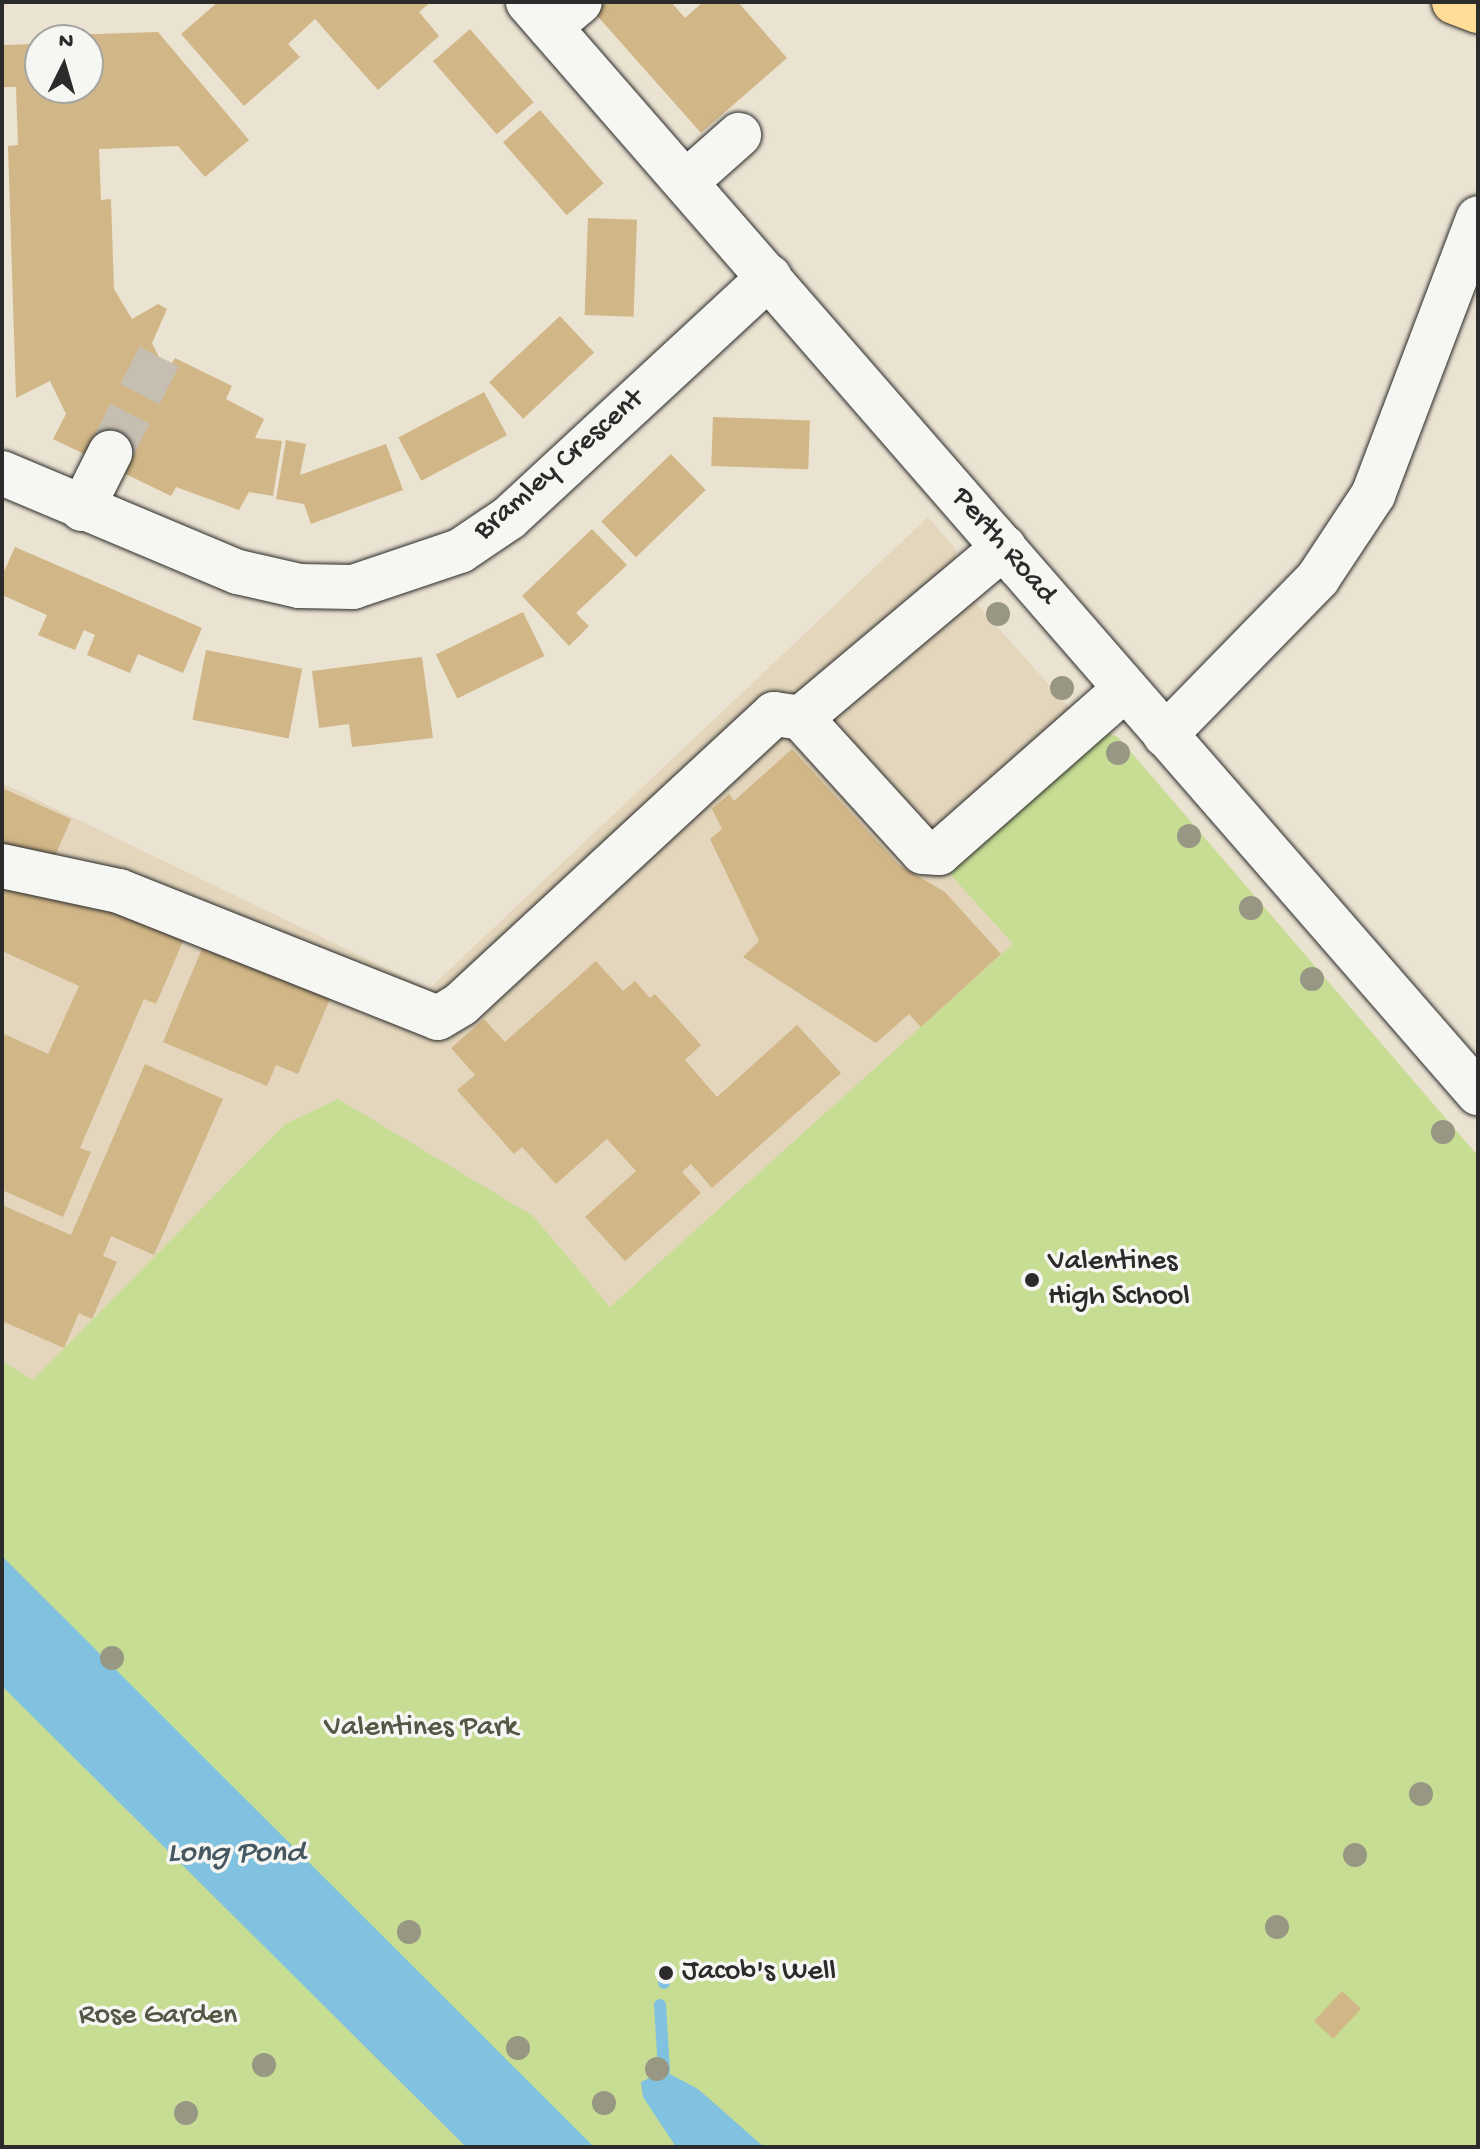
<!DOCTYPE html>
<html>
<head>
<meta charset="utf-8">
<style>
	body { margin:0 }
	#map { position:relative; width:1480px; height:2149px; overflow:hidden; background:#ebe3d2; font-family:"Gochi Hand",sans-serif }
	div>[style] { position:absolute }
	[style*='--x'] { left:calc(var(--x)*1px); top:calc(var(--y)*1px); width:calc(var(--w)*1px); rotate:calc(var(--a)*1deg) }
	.built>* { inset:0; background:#e3d6bc }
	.green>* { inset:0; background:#c6dd93 }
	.water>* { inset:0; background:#81c2e1 }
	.stream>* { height:12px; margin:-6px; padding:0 6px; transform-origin:6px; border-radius:6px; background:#81c2e1 }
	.building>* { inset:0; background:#d1b687; transform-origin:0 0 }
	.minor-tunnel>* { height:44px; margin-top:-22px; transform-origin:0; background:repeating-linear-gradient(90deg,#c5beb1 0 44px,transparent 0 66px) }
	.roads { filter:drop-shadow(0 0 2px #2b2b2b) drop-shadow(0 0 2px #2b2b2b) }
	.minor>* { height:44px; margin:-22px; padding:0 22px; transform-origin:22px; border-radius:22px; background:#f6f6f2 }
	.highway>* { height:44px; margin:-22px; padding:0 22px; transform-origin:22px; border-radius:22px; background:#ffdd96 }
	.trees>* { width:24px; height:24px; margin:-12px; border-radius:50%; background:#979784 }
	.dots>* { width:22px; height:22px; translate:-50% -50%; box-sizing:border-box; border:4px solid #f6f6f2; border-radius:50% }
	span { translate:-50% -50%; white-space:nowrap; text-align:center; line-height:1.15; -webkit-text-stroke:7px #f6f6f2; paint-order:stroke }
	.street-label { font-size:30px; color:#2b2b2b }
	.poi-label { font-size:30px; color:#2b2b2b }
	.left { translate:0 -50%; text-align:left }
	.park-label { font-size:30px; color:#525845 }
	.water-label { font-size:32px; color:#455862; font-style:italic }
	.frame { position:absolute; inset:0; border:4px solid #2b2b2b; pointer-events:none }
	.north { position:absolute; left:24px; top:24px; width:80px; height:80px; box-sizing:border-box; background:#f6f6f2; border:2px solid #a5a5a2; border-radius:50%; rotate:5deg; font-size:22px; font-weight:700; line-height:32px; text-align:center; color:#2b2b2b }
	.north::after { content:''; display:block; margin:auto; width:28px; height:36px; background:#2b2b2b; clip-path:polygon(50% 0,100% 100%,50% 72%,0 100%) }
</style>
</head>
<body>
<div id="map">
	<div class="built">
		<div style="clip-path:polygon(928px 517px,957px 551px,951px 575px,1084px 724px,1118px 737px,1478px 1156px,1222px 2051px,456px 1174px,338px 1099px,285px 1124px,33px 1381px,2px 1361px,2px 783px,429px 989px)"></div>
	</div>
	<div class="green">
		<div style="clip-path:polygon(1106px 733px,1118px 737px,1478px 1156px,1478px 2147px,2px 2147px,2px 1361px,33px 1380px,285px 1124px,338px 1099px,533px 1216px,610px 1307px,1013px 944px,950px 874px)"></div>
	</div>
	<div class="water">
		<div style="clip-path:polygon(2px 1556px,594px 2147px,466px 2147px,2px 1686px)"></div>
		<div style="clip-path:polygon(664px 2071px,698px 2089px,764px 2147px,676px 2147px,643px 2097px,641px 2082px)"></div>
	</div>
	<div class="stream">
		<div style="--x:664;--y:1983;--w:10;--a:-79"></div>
		<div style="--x:660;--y:2005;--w:66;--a:86.5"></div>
	</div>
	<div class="building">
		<div style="clip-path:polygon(218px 2px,431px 2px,419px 12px,439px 36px,378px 90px,315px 19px,288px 44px,300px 57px,244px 106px,181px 34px)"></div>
		<div style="clip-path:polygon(585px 2px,671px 2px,685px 18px,703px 2px,738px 2px,787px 58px,701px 133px)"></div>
		<div style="left:470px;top:29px;width:97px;height:49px;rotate:49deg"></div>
		<div style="clip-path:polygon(evenodd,158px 32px,249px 140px,205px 177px,178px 146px,99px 149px,101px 200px,111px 199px,114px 289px,132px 319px,158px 304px,167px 309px,152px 343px,159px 357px,172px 363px,175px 358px,232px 386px,226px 399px,264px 419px,255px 438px,282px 441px,273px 496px,249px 492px,239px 510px,176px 487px,171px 496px,53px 439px,66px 414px,50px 381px,16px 398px,8px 146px,18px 145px,16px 87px,2px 87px,2px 45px,37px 44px,36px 36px,158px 32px,40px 40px,88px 40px,88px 88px,40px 88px,40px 40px)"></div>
		<div style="left:540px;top:110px;width:97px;height:49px;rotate:49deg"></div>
		<div style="left:588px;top:218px;width:49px;height:97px;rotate:2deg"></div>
		<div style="left:560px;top:316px;width:50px;height:97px;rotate:47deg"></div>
		<div style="left:484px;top:392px;width:49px;height:97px;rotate:62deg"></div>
		<div style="left:713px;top:417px;width:97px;height:49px;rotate:2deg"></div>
		<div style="clip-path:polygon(286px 440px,306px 444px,300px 475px,386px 444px,403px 490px,311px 524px,304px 504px,276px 499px)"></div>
		<div style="left:671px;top:454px;width:50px;height:97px;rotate:46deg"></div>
		<div style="clip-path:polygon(592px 529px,627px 565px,576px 613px,589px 626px,569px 646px,522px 596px)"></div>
		<div style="clip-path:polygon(15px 547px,202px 628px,183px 673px,138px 654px,130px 673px,87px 655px,95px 635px,84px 630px,75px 650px,38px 635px,47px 615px,2px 595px,2px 576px)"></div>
		<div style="left:523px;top:612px;width:49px;height:97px;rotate:64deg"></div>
		<div style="left:206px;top:650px;width:98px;height:71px;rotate:11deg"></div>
		<div style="clip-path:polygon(422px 657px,433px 738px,352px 747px,349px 724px,319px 728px,312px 671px)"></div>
		<div style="clip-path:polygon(792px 749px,899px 865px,945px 892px,1001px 954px,921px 1027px,909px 1014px,876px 1043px,743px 957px,759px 941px,710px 839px,722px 829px,712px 809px,729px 794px,734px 801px)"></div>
		<div style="clip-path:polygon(2px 788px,71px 819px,49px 870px,2px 849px)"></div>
		<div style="clip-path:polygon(2px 875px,68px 889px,184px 939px,156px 1004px,144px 999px,80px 1148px,91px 1152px,63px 1217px,2px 1190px,2px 1033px,48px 1054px,79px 986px,2px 951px)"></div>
		<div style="clip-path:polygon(206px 939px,333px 992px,298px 1074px,276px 1065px,267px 1086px,163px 1042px)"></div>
		<div style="clip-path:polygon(596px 961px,623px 991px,635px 981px,650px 998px,655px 994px,701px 1045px,685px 1060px,717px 1097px,797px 1025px,841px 1073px,712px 1188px,691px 1164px,682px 1172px,701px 1193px,625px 1261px,585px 1217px,636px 1171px,607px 1139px,556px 1184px,522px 1147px,514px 1154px,457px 1090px,475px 1075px,451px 1048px,484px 1019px,505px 1042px)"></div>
		<div style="clip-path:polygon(145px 1064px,223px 1099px,154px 1255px,111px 1236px,103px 1256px,117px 1262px,92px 1319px,79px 1313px,64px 1348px,2px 1321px,2px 1205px,71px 1235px)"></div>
		<div style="left:1342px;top:1991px;width:26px;height:41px;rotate:43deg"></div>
	</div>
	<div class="minor-tunnel">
		<div style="--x:110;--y:453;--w:108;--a:-63"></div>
	</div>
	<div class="roads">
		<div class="minor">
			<div style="--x:528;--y:2;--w:1447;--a:48.95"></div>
			<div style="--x:550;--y:27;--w:39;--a:-40"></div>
			<div style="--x:686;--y:182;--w:71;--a:-41.6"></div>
			<div style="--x:2;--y:473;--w:256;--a:22.8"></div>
			<div style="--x:238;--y:572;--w:63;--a:12.9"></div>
			<div style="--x:299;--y:586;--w:54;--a:1.1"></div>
			<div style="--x:353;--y:587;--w:113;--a:-18.6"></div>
			<div style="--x:460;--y:551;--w:59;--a:-34"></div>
			<div style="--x:509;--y:518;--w:355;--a:-42.8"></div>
			<div style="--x:82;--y:509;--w:63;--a:-63.4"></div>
			<div style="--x:1004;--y:547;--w:265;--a:139.9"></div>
			<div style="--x:801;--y:718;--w:181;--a:47.7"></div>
			<div style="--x:923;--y:852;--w:16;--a:4"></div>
			<div style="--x:939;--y:853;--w:248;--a:-41.4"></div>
			<div style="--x:1165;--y:735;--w:219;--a:-45.7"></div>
			<div style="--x:1318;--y:578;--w:100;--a:-56.5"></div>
			<div style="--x:1373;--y:495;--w:296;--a:-69.2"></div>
			<div style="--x:2;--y:866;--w:120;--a:12.1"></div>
			<div style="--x:119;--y:891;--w:343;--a:21.7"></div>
			<div style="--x:438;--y:1018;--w:27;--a:-31"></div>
			<div style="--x:461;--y:1004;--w:427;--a:-42.8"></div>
			<div style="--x:774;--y:714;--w:27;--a:8"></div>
		</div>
		<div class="highway">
			<div style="--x:1454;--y:2;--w:26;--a:21"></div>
		</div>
	</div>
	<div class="trees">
		<div style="left:998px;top:614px"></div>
		<div style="left:1062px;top:688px"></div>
		<div style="left:1118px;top:753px"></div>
		<div style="left:1189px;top:836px"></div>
		<div style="left:1251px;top:908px"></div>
		<div style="left:1312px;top:979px"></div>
		<div style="left:1443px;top:1132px"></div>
		<div style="left:112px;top:1658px"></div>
		<div style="left:1421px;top:1794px"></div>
		<div style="left:1355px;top:1855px"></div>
		<div style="left:1277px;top:1927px"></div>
		<div style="left:409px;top:1932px"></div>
		<div style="left:518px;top:2048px"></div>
		<div style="left:264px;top:2065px"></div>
		<div style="left:657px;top:2069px"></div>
		<div style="left:604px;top:2103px"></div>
		<div style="left:186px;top:2113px"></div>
	</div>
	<div class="dots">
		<div style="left:1032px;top:1280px;background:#2b2b2b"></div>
		<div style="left:666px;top:1973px;background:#2b2b2b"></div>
	</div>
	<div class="street-label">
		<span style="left:560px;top:466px;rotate:-41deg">Bramley Crescent</span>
		<span style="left:1003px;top:547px;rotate:49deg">Perth Road</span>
	</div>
	<div class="poi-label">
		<span class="left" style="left:1048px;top:1280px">Valentines<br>High School</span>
		<span class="left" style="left:682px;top:1973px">Jacob's Well</span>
	</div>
	<div class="park-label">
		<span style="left:421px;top:1729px">Valentines Park</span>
		<span style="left:158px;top:2017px">Rose Garden</span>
	</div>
	<div class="water-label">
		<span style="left:236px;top:1854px">Long Pond</span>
	</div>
	<div class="frame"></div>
	<div class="north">N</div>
</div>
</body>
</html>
